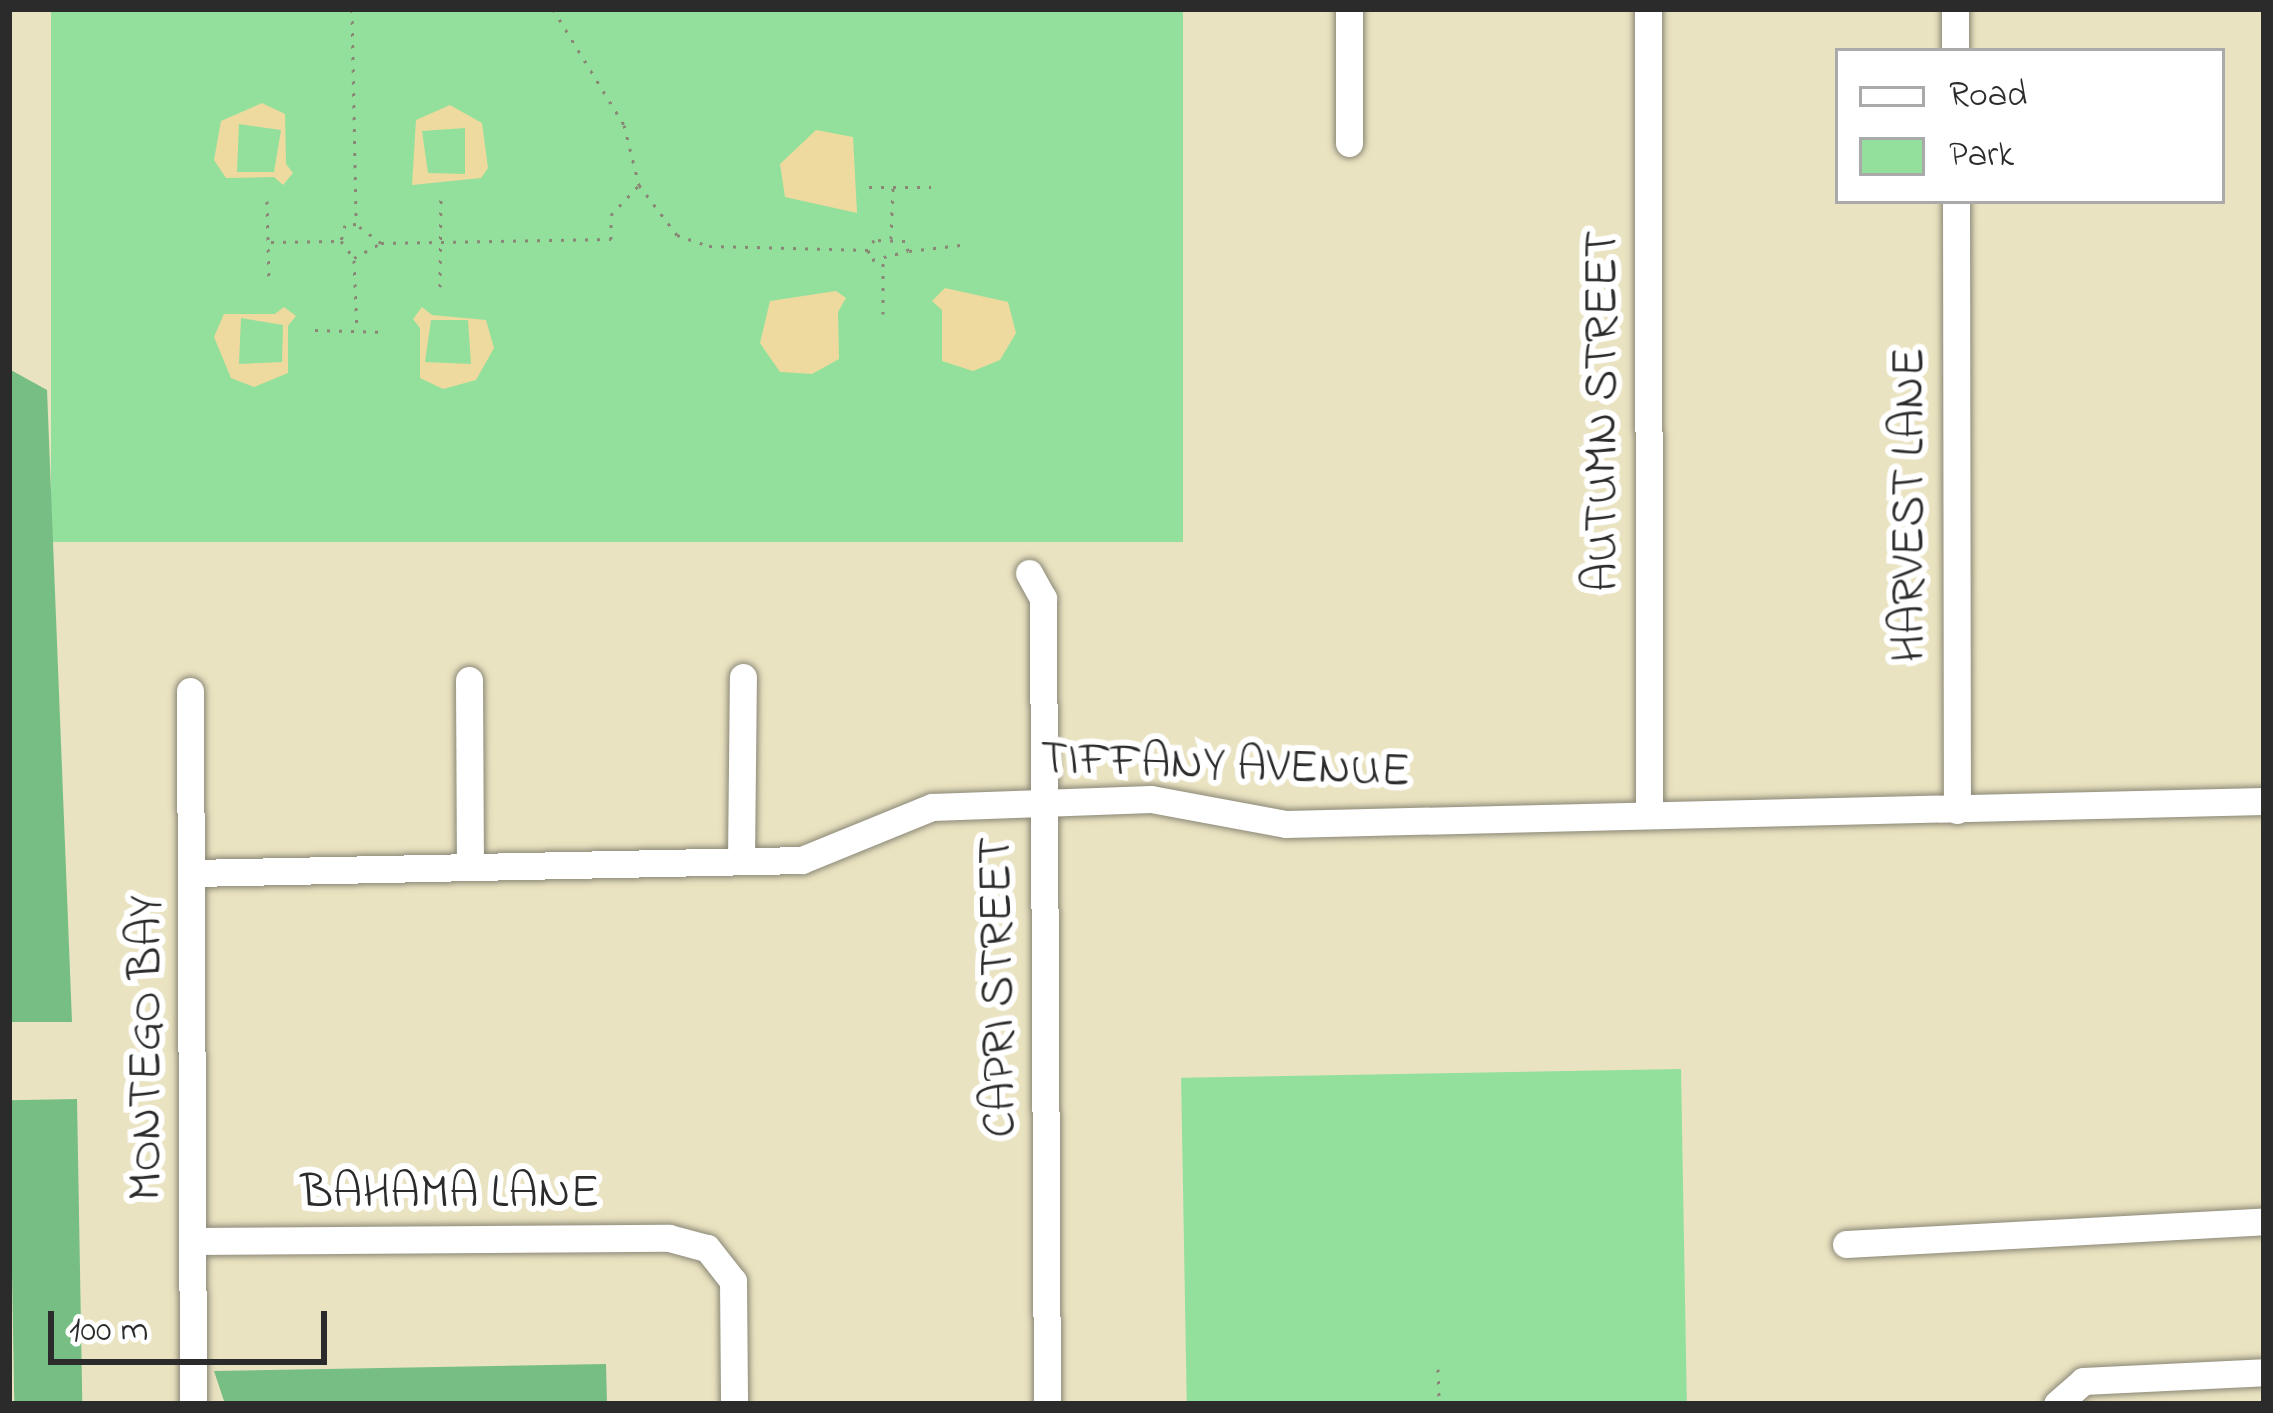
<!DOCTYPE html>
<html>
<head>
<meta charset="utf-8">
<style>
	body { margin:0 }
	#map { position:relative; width:2273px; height:1413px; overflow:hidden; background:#eae3c1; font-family:"Indie Flower",sans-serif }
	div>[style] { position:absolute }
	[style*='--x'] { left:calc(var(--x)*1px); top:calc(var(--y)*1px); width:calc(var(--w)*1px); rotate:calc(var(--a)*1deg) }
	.green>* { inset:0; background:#93e09d; transform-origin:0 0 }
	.forest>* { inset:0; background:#76be84; transform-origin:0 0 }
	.sand>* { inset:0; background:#eeda9e }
	.path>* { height:3px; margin-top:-1.5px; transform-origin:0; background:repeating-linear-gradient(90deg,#8a8776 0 3px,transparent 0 12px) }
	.roads { filter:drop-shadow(0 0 3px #8a8776) drop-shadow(0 0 3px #8a8776) }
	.minor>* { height:27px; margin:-13.5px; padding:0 13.5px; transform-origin:13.5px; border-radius:13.5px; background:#fff }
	span { translate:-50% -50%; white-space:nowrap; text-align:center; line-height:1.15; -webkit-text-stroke:12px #fff; paint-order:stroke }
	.street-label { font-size:48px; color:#2b2b2b }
	.frame { position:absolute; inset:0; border:12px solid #2b2b2b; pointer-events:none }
	.legend { position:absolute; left:1835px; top:48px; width:390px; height:156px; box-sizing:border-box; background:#fff; border:3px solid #aaa; margin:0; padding:15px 21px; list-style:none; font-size:36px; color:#2b2b2b }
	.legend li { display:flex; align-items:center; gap:24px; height:60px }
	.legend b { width:60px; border:3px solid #aaa }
	.scale { position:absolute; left:48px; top:1311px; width:279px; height:54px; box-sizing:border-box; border:6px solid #2b2b2b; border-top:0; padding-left:15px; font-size:36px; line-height:42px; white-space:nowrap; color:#2b2b2b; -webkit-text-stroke:9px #fff; paint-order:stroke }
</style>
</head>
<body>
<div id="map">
	<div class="green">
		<div style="left:51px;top:9px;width:1132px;height:533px"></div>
		<div style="left:1681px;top:1069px;width:335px;height:500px;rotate:89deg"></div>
	</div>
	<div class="forest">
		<div style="clip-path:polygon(9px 369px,47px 390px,72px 1022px,9px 1022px)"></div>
		<div style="left:77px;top:1099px;width:305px;height:68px;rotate:89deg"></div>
		<div style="clip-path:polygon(606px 1364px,607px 1404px,225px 1404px,214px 1371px)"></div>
	</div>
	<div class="sand">
		<div style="clip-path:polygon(evenodd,262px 103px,285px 114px,286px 164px,293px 173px,283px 185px,274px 177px,226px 178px,214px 160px,221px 121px,262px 103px,239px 124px,281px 130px,274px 172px,237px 172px,239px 124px)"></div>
		<div style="clip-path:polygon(evenodd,450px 105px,482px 123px,488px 168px,481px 178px,412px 185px,416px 120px,450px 105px,465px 128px,465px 174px,428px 173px,422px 131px,465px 128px)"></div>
		<div style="clip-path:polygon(816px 130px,853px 137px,857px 213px,785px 197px,780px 164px)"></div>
		<div style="clip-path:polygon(945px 288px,1008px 302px,1016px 333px,1000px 360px,973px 371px,942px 361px,942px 310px,932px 301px)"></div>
		<div style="clip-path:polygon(836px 291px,846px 298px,838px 312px,839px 359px,812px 374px,780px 372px,760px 343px,770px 301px)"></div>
		<div style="clip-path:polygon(evenodd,284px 307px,296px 316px,288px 326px,288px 373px,254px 387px,231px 378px,214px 337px,224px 314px,275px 314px,284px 307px,241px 318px,283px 325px,282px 362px,239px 364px,241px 318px)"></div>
		<div style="clip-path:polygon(evenodd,422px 307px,432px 315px,486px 320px,494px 348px,476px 380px,443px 389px,420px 378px,420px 328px,413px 319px,422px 307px,431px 320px,468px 320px,471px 364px,425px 362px,431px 320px)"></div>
	</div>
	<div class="path">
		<div style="--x:352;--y:9;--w:214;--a:88.9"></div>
		<div style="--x:553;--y:9;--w:136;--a:58.5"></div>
		<div style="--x:624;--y:125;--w:62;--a:76"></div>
		<div style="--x:639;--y:185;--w:63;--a:52.8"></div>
		<div style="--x:677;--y:235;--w:34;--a:19"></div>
		<div style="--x:709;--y:246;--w:159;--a:1.4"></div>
		<div style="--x:868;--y:250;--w:11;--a:68"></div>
		<div style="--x:872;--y:260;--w:37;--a:-14"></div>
		<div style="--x:908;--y:251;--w:10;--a:-107"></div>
		<div style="--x:905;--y:241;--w:31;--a:-178"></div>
		<div style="--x:874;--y:240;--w:12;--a:121"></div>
		<div style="--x:869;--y:187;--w:62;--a:0"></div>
		<div style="--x:267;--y:201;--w:82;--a:88.6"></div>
		<div style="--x:891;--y:239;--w:51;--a:-87.8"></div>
		<div style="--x:271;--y:242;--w:68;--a:-0.8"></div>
		<div style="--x:381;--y:243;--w:31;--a:-143"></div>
		<div style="--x:356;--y:224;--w:11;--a:175"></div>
		<div style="--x:345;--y:225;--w:16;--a:104"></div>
		<div style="--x:341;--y:241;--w:21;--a:53"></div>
		<div style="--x:354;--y:258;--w:31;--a:-29"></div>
		<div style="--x:381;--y:243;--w:230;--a:-1"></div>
		<div style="--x:611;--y:239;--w:24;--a:-90"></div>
		<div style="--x:611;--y:215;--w:40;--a:-47"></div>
		<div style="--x:909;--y:251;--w:52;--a:-6.6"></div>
		<div style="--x:354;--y:260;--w:71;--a:87.6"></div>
		<div style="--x:440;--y:287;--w:89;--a:-89.4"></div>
		<div style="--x:883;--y:314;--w:53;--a:-90"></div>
		<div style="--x:315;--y:330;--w:71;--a:1.6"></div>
		<div style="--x:1438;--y:1369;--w:35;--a:88"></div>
	</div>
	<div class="roads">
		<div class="minor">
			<div style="--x:1349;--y:9;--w:134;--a:90"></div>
			<div style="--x:1648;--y:9;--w:804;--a:89.93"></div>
			<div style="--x:1955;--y:9;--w:42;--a:90"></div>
			<div style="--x:1956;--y:201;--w:609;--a:89.91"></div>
			<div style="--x:1029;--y:573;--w:29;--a:61"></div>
			<div style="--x:1043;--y:598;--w:806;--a:89.72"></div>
			<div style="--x:469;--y:680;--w:187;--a:89.7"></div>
			<div style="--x:190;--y:691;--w:713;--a:89.76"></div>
			<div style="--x:741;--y:861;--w:184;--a:-89.4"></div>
			<div style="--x:193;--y:873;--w:609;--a:-1.22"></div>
			<div style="--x:802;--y:860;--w:140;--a:-22.2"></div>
			<div style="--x:932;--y:807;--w:219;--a:-2.1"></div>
			<div style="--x:1151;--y:799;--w:137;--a:10.5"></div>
			<div style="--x:1286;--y:824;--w:978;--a:-1.35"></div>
			<div style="--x:193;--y:1241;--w:476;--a:-0.4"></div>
			<div style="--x:669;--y:1238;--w:39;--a:15"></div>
			<div style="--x:707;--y:1248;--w:42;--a:51.8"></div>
			<div style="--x:733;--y:1281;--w:123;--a:89.5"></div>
			<div style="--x:1846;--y:1244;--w:419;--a:-3.1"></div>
			<div style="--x:2057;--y:1404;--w:35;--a:-41"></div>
			<div style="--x:2083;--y:1381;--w:181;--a:-2.8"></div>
		</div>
	</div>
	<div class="street-label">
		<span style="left:1604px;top:411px;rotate:-90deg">AUTUMN STREET</span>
		<span style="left:1911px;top:505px;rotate:-90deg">HARVEST LANE</span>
		<span style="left:1225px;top:767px;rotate:2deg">TIFFANY AVENUE</span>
		<span style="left:1000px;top:987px;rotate:-91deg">CAPRI STREET</span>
		<span style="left:148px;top:1048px;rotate:-90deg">MONTEGO BAY</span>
		<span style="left:450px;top:1195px">BAHAMA LANE</span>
	</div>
	<div class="frame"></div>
	<ul class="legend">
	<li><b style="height:15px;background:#fff"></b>Road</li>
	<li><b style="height:33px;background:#93e09d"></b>Park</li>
	</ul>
	<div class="scale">100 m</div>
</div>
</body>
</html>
